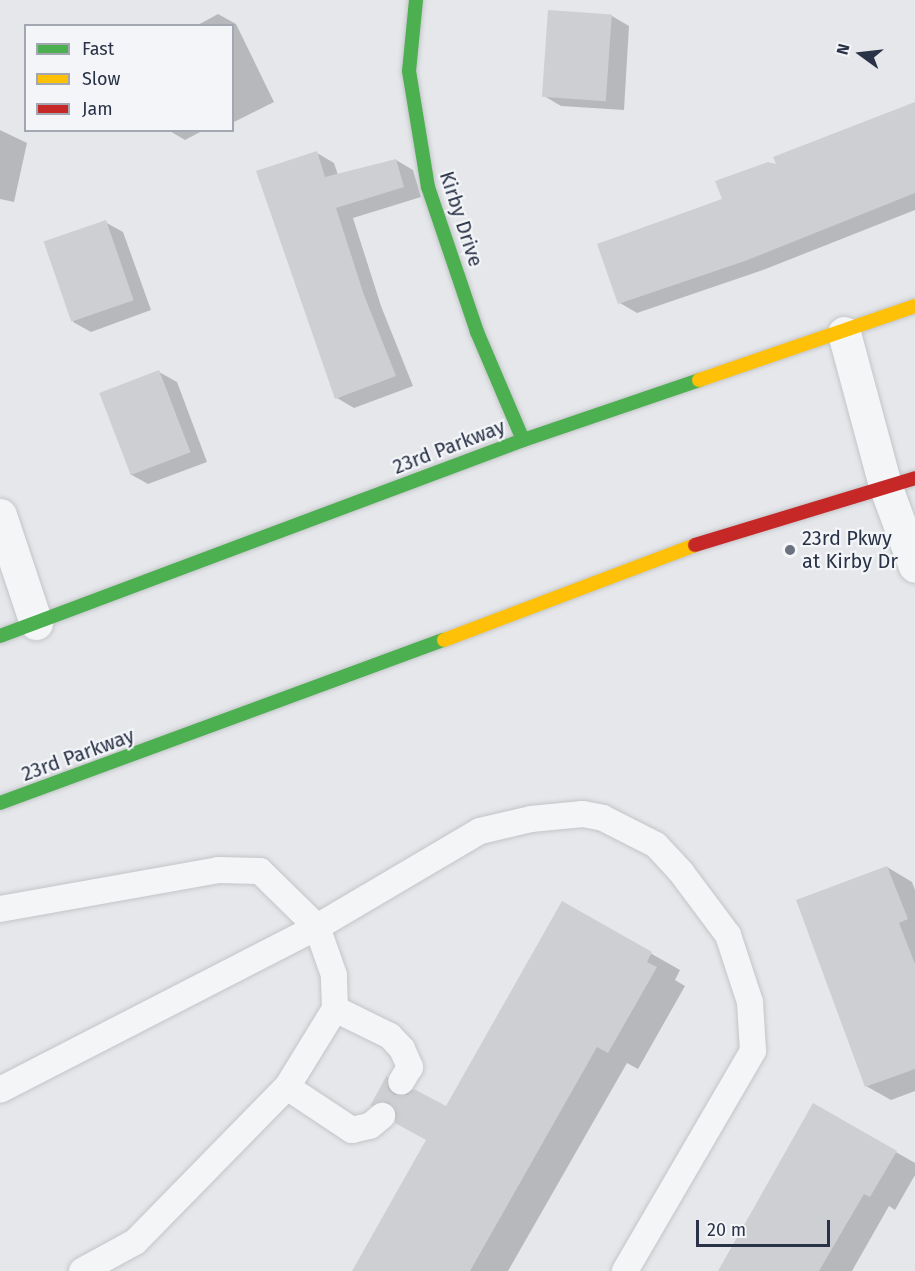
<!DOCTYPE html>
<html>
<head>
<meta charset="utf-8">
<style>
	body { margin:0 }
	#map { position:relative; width:915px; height:1271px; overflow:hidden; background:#e5e7ea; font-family:"Fira Sans",sans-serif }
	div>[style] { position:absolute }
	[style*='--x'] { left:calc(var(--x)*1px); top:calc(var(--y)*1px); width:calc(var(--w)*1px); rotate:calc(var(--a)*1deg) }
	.shadow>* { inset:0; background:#0003 }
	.building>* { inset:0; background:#cdcfd2; transform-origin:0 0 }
	.roads { filter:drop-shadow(0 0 2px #c3c5c8) drop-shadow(0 0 2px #c3c5c8) }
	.lane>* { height:26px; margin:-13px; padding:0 13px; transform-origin:13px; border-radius:13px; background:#f4f5f7 }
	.street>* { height:33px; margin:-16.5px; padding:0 16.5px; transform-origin:16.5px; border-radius:16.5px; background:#f4f5f7 }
	.fast>* { height:14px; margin:-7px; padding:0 7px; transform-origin:7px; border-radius:7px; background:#4caf50 }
	.slow>* { height:14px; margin:-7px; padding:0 7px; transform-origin:7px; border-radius:7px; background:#ffc107 }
	.jam>* { height:14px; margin:-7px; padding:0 7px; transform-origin:7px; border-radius:7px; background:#c62828 }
	.dots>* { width:16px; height:16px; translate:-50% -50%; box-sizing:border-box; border:3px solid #f3f5f9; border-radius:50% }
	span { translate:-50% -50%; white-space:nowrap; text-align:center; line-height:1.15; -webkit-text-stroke:4.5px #f3f5f9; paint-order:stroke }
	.street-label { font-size:20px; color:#293246 }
	.poi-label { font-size:20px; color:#293246 }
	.left { translate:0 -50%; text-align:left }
	.legend { position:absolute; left:24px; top:24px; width:210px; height:108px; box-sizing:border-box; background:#f3f5f9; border:2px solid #a2a7b1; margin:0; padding:8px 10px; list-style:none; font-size:18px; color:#293246 }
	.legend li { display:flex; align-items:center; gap:12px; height:30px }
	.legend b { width:30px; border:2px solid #a2a7b1 }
	.north { position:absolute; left:831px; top:24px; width:60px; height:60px; -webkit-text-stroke:4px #f3f5f9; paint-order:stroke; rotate:285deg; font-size:16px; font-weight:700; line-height:24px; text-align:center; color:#293246 }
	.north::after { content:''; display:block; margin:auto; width:21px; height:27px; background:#293246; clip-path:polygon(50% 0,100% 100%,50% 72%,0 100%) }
	.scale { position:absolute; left:696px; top:1220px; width:134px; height:27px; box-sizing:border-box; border:3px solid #293246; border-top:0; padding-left:8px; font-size:18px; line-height:21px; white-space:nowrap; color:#293246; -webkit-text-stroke:4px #f3f5f9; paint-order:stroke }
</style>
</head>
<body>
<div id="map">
	<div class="shadow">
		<div style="clip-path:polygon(218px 14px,236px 24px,274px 102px,232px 123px,232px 26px,196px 26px)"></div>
		<div style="clip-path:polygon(612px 16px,629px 26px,624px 110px,561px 106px,544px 96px)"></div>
		<div style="clip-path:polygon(915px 103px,915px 210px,763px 270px,637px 313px,620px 303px,724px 200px,778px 166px)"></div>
		<div style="clip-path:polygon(0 130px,27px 143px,14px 202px,0 199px)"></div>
		<div style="clip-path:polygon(168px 130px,204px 130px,185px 140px)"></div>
		<div style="clip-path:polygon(317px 153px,334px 163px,338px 175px,396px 160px,413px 170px,421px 197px,353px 218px,381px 306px,413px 386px,354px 408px,337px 398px)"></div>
		<div style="clip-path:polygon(105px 222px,123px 232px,151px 310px,91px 332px,73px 322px)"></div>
		<div style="clip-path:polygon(159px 372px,177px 382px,207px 462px,148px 484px,130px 474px)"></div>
		<div style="clip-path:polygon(887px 867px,912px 882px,915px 890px,915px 1091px,891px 1100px,866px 1086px)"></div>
		<div style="clip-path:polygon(562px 903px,680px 970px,675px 980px,685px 986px,638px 1069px,627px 1063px,508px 1271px,354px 1271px,428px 1140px,372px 1106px,388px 1077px,446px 1108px)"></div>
		<div style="clip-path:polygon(814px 1105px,915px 1163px,915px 1175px,895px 1210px,889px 1206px,852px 1271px,719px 1271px)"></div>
	</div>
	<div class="building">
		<div style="left:548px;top:10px;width:64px;height:87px;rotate:4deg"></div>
		<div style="clip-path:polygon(915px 102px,915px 193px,745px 261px,618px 304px,597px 244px,722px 199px,715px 181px,768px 162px,776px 164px,773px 157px)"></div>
		<div style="clip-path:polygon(317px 151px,325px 177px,396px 159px,404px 187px,336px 208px,364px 295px,396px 376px,335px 399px,256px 171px)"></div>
		<div style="left:106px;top:220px;width:85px;height:66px;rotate:71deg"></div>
		<div style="left:159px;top:370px;width:88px;height:64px;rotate:69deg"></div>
		<div style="clip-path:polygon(887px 866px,908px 919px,899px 923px,915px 964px,915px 1069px,865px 1087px,796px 900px)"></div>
		<div style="clip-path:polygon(562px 901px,652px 952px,647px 962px,657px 967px,608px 1053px,597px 1047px,470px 1271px,352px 1271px,426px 1140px,395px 1123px,397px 1113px,388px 1102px,370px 1106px,387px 1075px,388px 1089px,394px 1095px,408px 1095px,414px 1089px,446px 1106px)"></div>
		<div style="clip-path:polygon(813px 1103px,897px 1151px,870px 1197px,864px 1194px,819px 1271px,718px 1271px)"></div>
	</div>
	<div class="roads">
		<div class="lane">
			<div style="--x:0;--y:909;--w:221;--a:-10.1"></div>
			<div style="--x:218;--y:870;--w:42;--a:1.4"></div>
			<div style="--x:260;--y:871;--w:80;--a:44.5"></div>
			<div style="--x:317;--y:927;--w:356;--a:152.8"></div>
			<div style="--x:335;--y:1009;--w:61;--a:26.1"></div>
			<div style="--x:390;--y:1036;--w:18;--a:47"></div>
			<div style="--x:402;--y:1049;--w:20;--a:66"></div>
			<div style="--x:410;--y:1067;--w:17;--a:121"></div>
			<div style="--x:287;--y:1087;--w:78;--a:33.5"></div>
			<div style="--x:352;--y:1130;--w:18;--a:-13"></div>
			<div style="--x:370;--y:1126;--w:16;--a:-40"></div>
			<div style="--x:82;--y:1271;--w:60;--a:-28.7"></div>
			<div style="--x:135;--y:1242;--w:217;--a:-45.6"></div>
			<div style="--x:287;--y:1087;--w:92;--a:-58.4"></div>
			<div style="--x:335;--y:1009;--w:34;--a:-92"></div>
			<div style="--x:334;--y:975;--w:51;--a:-109.5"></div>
			<div style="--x:317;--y:927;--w:189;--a:-30.5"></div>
			<div style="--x:480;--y:831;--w:52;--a:-13.2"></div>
			<div style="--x:531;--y:819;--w:52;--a:-5.5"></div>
			<div style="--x:583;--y:814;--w:20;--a:11"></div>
			<div style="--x:603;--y:818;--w:59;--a:27"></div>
			<div style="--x:656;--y:845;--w:37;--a:47"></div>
			<div style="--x:681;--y:872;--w:79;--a:53.3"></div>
			<div style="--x:728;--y:935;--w:71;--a:71.8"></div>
			<div style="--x:750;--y:1002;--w:49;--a:86.5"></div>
			<div style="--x:753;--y:1051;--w:255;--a:120.2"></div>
		</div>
		<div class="street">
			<div style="--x:844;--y:333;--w:157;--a:74.9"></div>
			<div style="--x:885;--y:485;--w:86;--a:69.7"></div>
			<div style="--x:0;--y:515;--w:114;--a:71.6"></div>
		</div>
		<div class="fast">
			<div style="--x:416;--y:0;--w:71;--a:95.6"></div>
			<div style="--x:409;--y:71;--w:118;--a:80.7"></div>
			<div style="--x:428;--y:187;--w:153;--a:71.3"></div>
			<div style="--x:477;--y:332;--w:117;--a:66.9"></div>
			<div style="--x:0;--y:636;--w:559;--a:-20.54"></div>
			<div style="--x:523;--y:440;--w:186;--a:-18.8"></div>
			<div style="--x:0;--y:803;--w:473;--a:-20.2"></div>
		</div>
		<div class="slow">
			<div style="--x:699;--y:380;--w:228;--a:-18.9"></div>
			<div style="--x:444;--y:640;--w:268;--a:-20.7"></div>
		</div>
		<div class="jam">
			<div style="--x:695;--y:545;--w:230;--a:-16.9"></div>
		</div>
	</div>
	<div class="dots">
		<div style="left:790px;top:550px;background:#6b717f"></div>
	</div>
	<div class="street-label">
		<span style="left:461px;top:219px;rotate:72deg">Kirby Drive</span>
		<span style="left:449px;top:447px;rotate:-21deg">23rd Parkway</span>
		<span style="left:78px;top:755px;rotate:-20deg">23rd Parkway</span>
	</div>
	<div class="poi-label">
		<span class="left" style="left:802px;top:550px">23rd Pkwy<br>at Kirby Dr</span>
	</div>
	<ul class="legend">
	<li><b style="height:8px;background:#4caf50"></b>Fast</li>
	<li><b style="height:8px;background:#ffc107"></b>Slow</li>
	<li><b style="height:8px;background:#c62828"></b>Jam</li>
	</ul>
	<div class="north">N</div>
	<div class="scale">20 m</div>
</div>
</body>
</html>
